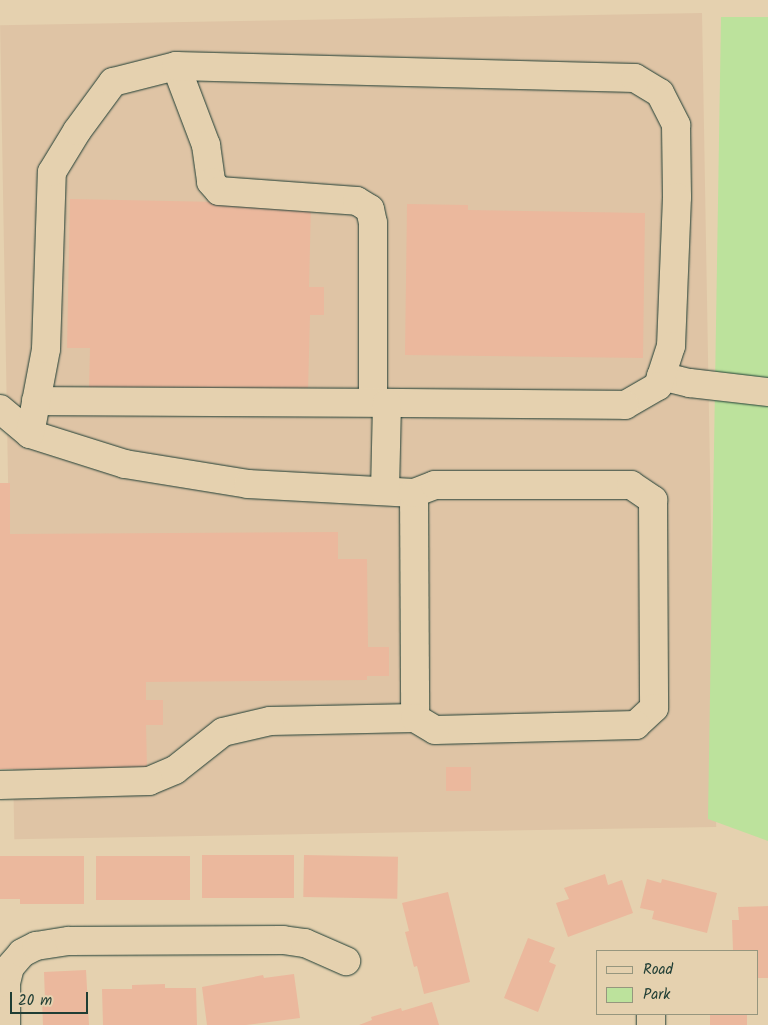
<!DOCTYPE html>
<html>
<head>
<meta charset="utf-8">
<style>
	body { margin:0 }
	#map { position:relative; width:768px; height:1025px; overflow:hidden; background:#e5d1af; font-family:Kalam,sans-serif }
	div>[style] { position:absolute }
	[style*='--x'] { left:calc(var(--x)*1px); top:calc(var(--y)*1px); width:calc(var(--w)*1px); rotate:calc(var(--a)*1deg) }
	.built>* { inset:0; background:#dfc4a5; transform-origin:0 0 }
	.green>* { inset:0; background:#bce29c }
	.building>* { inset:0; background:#ebb89d; transform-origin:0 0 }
	.roads { filter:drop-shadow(0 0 1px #1f3d34) drop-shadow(0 0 1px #1f3d34) }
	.minor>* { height:28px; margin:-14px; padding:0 14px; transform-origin:14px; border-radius:14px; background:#e5d1af }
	span { translate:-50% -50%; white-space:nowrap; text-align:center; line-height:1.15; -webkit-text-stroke:4px #e5d1af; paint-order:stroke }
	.legend { position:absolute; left:596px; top:950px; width:162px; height:65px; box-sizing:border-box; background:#e5d1af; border:1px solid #96967e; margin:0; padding:6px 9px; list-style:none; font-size:15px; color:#1f3d34 }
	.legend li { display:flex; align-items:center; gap:10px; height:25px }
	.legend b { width:25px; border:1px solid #96967e }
	.scale { position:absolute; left:10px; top:992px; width:78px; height:22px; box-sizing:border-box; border:2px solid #1f3d34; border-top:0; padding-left:6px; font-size:15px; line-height:18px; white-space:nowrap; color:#1f3d34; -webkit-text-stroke:4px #e5d1af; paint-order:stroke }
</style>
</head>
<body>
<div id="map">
	<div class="built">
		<div style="left:702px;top:13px;width:814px;height:702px;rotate:89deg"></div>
	</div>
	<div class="green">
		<div style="clip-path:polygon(721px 17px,768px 17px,768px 841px,708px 819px)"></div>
	</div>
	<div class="building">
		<div style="clip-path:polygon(70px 199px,311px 204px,309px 287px,324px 287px,324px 315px,310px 315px,308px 391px,89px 387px,90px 348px,67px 348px)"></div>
		<div style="clip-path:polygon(407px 204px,468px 205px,468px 210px,645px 213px,643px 358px,405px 355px)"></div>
		<div style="clip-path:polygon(0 483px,10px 483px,10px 534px,338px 532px,338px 559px,367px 559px,368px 647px,389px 647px,389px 676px,367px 676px,367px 680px,146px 682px,146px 700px,163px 700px,163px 725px,146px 725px,147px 768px,0 769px)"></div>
		<div style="left:446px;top:767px;width:25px;height:24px"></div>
		<div style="left:294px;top:855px;width:43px;height:92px;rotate:90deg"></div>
		<div style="left:304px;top:855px;width:94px;height:42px;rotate:1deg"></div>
		<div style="clip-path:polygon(0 856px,84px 856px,84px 904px,20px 904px,20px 899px,0 899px)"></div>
		<div style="left:96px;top:856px;width:94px;height:44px"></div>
		<div style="clip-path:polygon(605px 874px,608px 885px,622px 880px,633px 913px,568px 937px,556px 903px,569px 899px,564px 888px)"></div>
		<div style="clip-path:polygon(647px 879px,661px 883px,662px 879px,717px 893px,707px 933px,652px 919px,654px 911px,640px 908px)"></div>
		<div style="clip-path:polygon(448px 892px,470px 982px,424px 994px,417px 966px,414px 967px,405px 932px,409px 931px,402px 903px)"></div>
		<div style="clip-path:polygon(768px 906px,768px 978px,757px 978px,757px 951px,733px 951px,732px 920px,739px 920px,738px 907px)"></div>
		<div style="clip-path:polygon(528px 938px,555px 948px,549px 962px,556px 965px,538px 1012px,504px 998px)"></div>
		<div style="clip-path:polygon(86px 970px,89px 1025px,43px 1025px,42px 1000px,45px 1000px,44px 972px)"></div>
		<div style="clip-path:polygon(294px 974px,300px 1018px,246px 1025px,207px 1025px,202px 987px,263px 975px,264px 978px)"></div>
		<div style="clip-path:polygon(165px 984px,165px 988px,196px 988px,197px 1025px,103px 1025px,102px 989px,132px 989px,132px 985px)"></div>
		<div style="clip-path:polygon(432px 1002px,439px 1025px,359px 1025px,372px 1020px,371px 1017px,401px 1008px,402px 1011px)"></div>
		<div style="left:710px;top:1014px;width:37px;height:11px"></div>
	</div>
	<div class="roads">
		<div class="minor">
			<div style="--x:176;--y:66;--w:85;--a:69.2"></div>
			<div style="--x:206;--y:145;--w:37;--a:82"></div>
			<div style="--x:211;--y:182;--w:12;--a:48"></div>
			<div style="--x:219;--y:191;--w:138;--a:4.1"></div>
			<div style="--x:357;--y:201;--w:15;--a:32"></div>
			<div style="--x:370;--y:209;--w:14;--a:78"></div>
			<div style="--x:373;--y:223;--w:179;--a:90"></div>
			<div style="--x:661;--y:376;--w:30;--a:14"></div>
			<div style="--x:690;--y:383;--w:79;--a:6.6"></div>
			<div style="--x:36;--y:401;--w:351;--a:0.3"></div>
			<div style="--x:0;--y:409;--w:39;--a:40"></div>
			<div style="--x:30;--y:434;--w:100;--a:17.5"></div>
			<div style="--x:125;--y:464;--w:125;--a:9.2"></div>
			<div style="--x:248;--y:484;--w:166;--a:3.1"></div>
			<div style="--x:414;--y:493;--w:225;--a:89.7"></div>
			<div style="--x:415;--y:718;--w:145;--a:178.8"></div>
			<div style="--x:270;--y:721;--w:48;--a:166.8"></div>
			<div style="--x:223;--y:732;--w:61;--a:141.6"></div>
			<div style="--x:175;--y:770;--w:28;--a:157"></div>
			<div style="--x:149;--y:781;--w:149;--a:178.5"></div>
			<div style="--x:30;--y:434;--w:86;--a:-79.3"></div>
			<div style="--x:46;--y:349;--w:177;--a:-88.1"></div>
			<div style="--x:52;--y:172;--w:48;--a:-58.6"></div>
			<div style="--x:77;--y:131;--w:61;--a:-53.7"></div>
			<div style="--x:113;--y:82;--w:65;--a:-14.3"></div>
			<div style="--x:176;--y:66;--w:459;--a:1.5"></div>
			<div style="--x:635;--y:78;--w:29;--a:31"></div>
			<div style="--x:660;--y:93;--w:36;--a:63"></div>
			<div style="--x:676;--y:125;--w:72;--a:89.2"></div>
			<div style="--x:677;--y:197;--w:149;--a:92.3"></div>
			<div style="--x:671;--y:346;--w:42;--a:108"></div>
			<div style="--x:658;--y:386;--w:38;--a:150"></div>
			<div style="--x:625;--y:405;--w:238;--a:-179.5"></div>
			<div style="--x:387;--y:403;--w:88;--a:91.3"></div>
			<div style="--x:414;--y:493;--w:22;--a:-21"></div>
			<div style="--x:435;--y:485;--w:196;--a:0"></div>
			<div style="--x:631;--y:485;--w:27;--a:34"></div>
			<div style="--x:653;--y:500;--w:208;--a:89.7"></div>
			<div style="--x:654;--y:708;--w:25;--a:137"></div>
			<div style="--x:636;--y:725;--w:201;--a:178.6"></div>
			<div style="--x:435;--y:730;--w:23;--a:-149"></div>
			<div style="--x:651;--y:1014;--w:11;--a:90"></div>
			<div style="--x:6;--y:1025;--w:42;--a:-90"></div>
			<div style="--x:6;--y:983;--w:16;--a:-76"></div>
			<div style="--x:10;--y:967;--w:18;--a:-49"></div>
			<div style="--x:22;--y:953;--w:16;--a:-27"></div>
			<div style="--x:36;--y:946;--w:33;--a:-9"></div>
			<div style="--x:69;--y:941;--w:214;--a:-0.3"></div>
			<div style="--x:283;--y:940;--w:22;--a:8"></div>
			<div style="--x:305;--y:943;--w:45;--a:23.7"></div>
		</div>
	</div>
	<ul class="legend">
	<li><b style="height:6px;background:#e5d1af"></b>Road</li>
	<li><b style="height:14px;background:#bce29c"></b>Park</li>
	</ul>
	<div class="scale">20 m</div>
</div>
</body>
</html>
